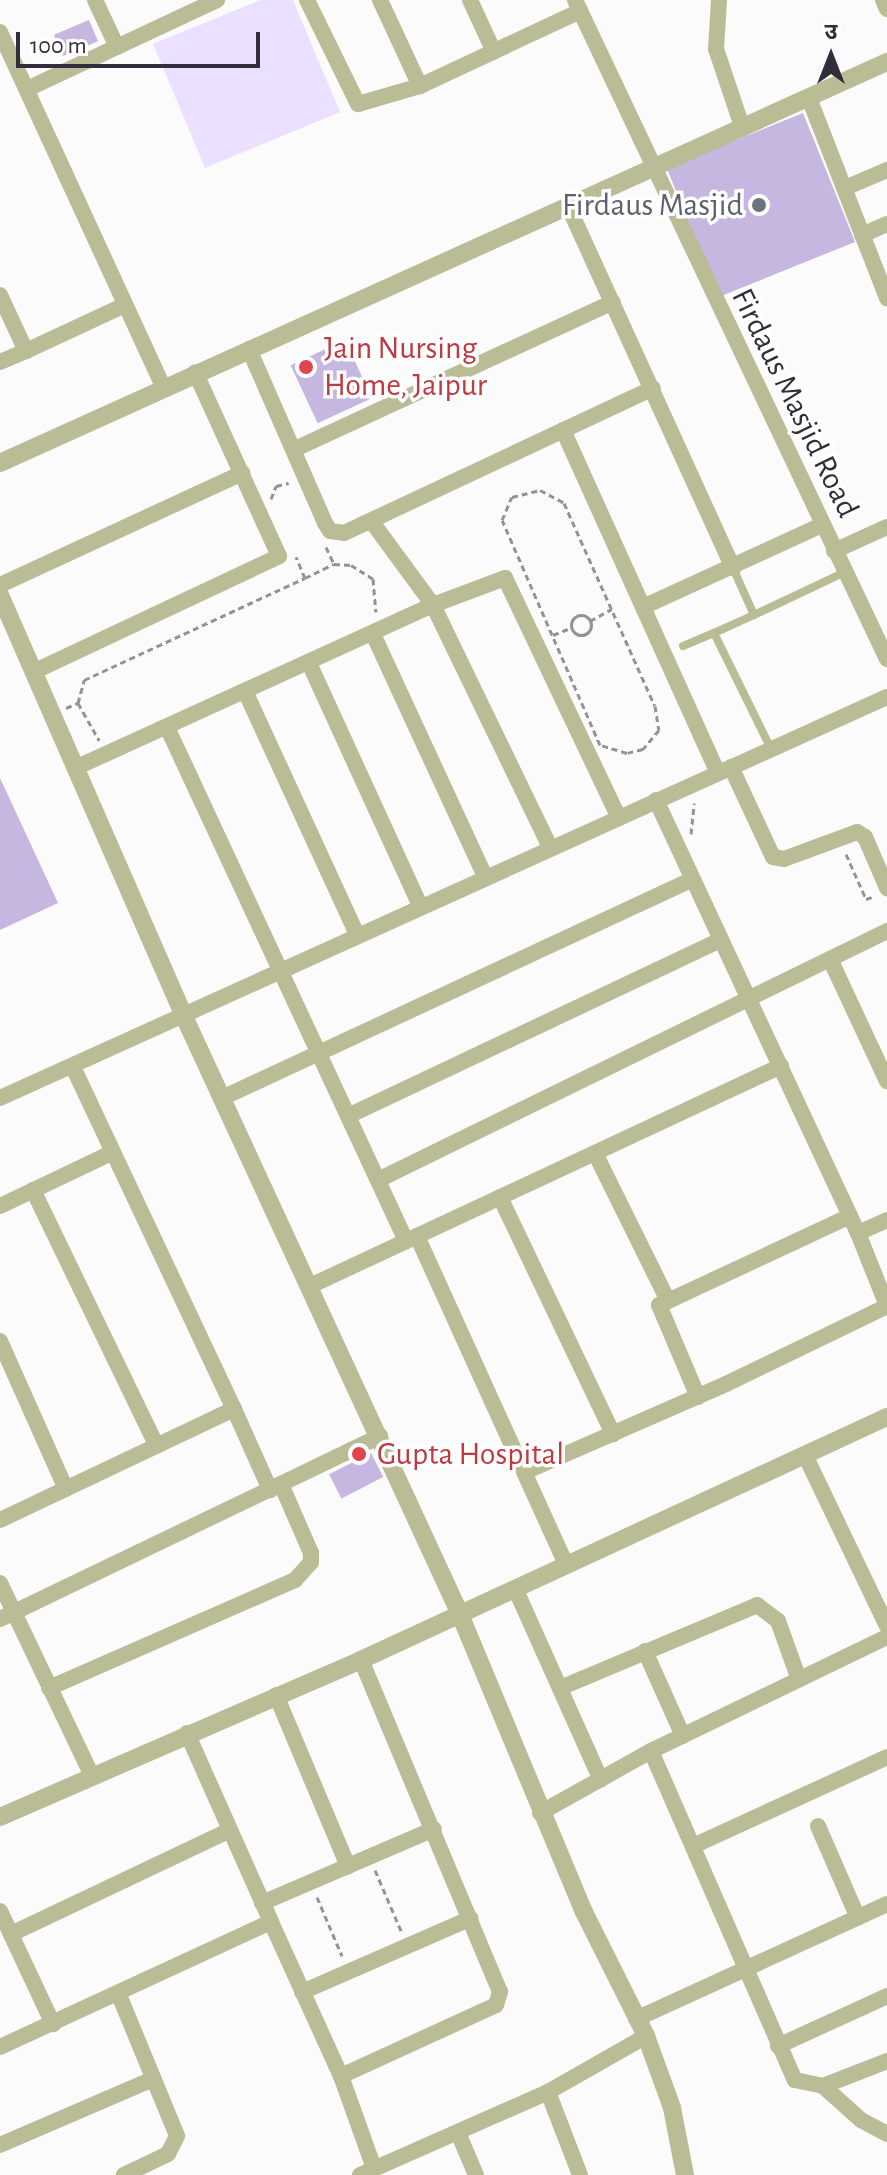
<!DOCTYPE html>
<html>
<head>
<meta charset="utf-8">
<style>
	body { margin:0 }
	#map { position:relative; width:887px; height:2175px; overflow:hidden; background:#fbfbfb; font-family:"Alegreya Sans","Noto Sans Devanagari",sans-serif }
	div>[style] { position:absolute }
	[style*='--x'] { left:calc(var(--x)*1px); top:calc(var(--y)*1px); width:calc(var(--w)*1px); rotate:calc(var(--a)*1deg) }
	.green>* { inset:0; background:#ebe0ff }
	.building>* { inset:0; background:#c5b7df; transform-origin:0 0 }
	.path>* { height:3px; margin-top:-1.5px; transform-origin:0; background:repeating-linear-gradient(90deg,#949198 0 6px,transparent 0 10px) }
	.path>.ring { margin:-1.5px; padding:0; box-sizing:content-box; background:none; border:3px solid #949198; border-radius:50% }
	.service>* { height:8px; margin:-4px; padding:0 4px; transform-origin:4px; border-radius:4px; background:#b9bc95 }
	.minor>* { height:16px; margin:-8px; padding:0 8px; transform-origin:8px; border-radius:8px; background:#b9bc95 }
	.tertiary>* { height:18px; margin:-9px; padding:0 9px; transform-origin:9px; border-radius:9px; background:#b9bc95 }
	.dots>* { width:22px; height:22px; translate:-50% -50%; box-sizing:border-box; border:4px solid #fff; border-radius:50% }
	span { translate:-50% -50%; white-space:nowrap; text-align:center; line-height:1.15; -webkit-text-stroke:7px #fff; paint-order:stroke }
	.worship-label { font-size:32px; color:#5b616d }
	.right { translate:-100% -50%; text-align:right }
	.health-label { font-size:32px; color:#be3a42 }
	.left { translate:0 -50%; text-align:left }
	.street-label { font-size:32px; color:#322d3a }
	.north { position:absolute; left:791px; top:16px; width:80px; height:80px; -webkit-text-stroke:6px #fff; paint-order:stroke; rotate:0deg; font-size:22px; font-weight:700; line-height:32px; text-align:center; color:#322d3a }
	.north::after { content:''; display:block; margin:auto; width:28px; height:36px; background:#322d3a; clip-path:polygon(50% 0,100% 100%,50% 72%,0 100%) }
	.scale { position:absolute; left:16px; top:32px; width:244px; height:36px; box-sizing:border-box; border:4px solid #322d3a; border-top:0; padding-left:10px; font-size:24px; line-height:28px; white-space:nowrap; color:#322d3a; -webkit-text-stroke:6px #fff; paint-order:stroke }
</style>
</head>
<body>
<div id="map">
	<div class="green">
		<div style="clip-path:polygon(260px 0,293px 0,340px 112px,205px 168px,153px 44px)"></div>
	</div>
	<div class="building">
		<div style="left:89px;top:20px;width:23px;height:38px;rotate:67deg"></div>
		<div style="left:803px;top:113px;width:139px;height:147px;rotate:68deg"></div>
		<div style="left:345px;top:340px;width:64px;height:60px;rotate:65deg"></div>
		<div style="clip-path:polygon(0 778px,58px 903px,0 930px)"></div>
		<div style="left:371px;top:1453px;width:27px;height:47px;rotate:63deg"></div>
	</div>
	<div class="path">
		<div style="--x:540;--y:490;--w:27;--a:28"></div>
		<div style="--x:564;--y:503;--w:222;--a:65.9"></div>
		<div style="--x:655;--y:706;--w:24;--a:81"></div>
		<div style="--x:659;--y:730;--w:25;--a:130"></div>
		<div style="--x:643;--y:749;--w:16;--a:166"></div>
		<div style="--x:627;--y:753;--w:28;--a:-163"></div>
		<div style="--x:600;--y:745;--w:245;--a:-113.5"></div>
		<div style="--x:502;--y:520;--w:25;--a:-67"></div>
		<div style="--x:512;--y:497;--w:29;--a:-14"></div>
		<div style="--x:271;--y:499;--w:14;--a:-69"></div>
		<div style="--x:276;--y:486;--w:13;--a:-13"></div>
		<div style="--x:326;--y:547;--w:19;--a:65"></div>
		<div style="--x:334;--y:564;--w:17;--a:3"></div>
		<div style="--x:351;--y:565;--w:26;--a:32"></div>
		<div style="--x:373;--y:579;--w:33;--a:85"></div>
		<div style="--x:305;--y:578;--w:32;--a:-26"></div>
		<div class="ring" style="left:571px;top:615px;width:17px;height:17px"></div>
		<div style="--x:590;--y:621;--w:25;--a:-29"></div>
		<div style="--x:553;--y:635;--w:18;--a:-22"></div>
		<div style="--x:78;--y:703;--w:43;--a:60.4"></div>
		<div style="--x:66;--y:708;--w:13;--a:-23"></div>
		<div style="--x:78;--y:703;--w:24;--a:-75"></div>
		<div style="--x:84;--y:680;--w:243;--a:-24.8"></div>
		<div style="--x:305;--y:578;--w:23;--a:-113"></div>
		<div style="--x:691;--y:834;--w:31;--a:-84"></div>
		<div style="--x:846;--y:854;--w:49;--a:66"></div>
		<div style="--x:866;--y:899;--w:6;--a:-18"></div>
		<div style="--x:375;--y:1870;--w:69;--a:66.8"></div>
		<div style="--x:317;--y:1897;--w:64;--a:67"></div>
	</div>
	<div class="service">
		<div style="--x:754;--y:615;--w:101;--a:-25.3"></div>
		<div style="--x:714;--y:633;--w:44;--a:-24.2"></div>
		<div style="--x:754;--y:615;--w:51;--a:-114.1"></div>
		<div style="--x:683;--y:646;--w:34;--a:-23"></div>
		<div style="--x:714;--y:633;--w:129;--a:63.8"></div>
	</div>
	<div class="minor">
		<div style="--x:95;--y:0;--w:52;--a:64.9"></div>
		<div style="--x:307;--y:0;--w:116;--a:63.9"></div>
		<div style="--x:358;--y:104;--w:65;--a:-16.2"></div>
		<div style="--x:420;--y:86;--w:177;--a:-25.1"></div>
		<div style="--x:380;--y:0;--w:95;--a:65.1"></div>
		<div style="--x:470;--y:0;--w:57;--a:65.2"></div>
		<div style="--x:575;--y:0;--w:729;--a:64.67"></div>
		<div style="--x:719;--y:0;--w:49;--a:93.5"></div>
		<div style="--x:716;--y:49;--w:84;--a:71.4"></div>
		<div style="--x:883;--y:0;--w:10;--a:66"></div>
		<div style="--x:0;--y:32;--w:391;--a:65.3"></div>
		<div style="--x:27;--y:89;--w:210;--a:-25.1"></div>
		<div style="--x:809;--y:98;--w:215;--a:68.7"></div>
		<div style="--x:845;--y:188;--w:46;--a:-23.2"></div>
		<div style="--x:569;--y:208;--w:396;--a:65.5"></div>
		<div style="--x:862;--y:235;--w:27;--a:-24"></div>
		<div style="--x:0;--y:295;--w:62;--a:65.1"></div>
		<div style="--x:26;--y:351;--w:28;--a:157"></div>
		<div style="--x:249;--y:349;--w:190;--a:66.4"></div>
		<div style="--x:325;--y:523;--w:9;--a:58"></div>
		<div style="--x:330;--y:531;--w:14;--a:8"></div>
		<div style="--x:344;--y:533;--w:341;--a:-25.1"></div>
		<div style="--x:26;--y:351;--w:109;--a:-24.9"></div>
		<div style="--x:563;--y:430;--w:376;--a:65.7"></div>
		<div style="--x:295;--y:449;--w:350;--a:-24.8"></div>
		<div style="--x:372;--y:522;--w:103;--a:53.7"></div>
		<div style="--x:433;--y:605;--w:269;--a:64.2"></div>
		<div style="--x:834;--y:551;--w:58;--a:-24.4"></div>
		<div style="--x:0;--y:585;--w:267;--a:-24.8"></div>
		<div style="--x:645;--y:606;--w:195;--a:-24.6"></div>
		<div style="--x:373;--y:634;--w:267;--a:65.2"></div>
		<div style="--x:309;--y:663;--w:266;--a:65.4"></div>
		<div style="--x:33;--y:672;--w:272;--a:-25.2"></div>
		<div style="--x:279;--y:556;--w:202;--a:-114.5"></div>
		<div style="--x:245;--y:691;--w:268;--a:65.3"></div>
		<div style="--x:167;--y:727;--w:567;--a:65.06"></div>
		<div style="--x:731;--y:767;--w:99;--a:65"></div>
		<div style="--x:773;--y:857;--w:11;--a:10"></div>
		<div style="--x:784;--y:859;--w:78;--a:-20.3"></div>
		<div style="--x:857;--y:832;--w:9;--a:32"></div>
		<div style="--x:865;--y:837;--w:56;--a:66.7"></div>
		<div style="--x:75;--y:768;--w:393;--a:-24.5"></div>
		<div style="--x:433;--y:605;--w:77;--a:-20.6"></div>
		<div style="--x:505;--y:578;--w:263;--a:64.6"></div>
		<div style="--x:656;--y:800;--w:478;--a:65"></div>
		<div style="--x:858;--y:1233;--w:32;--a:-24"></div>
		<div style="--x:830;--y:959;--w:135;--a:65"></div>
		<div style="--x:73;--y:1067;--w:378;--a:64.8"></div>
		<div style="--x:0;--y:1098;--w:973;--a:-24.33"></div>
		<div style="--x:222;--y:1098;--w:519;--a:-24.94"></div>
		<div style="--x:348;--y:1116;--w:412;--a:-25.3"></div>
		<div style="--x:595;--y:1153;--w:165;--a:63.7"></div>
		<div style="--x:668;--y:1301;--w:201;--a:-25"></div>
		<div style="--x:378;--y:1180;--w:567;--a:-26.07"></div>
		<div style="--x:33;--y:1190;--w:284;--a:64.2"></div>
		<div style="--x:500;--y:1197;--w:263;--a:64.5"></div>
		<div style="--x:0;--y:1206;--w:125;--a:-25.5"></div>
		<div style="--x:858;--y:1233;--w:79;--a:68.3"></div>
		<div style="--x:417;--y:1236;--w:361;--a:65.6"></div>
		<div style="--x:310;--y:1286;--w:520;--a:-25.04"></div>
		<div style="--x:668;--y:1301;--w:10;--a:156"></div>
		<div style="--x:659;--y:1305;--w:100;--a:67"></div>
		<div style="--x:0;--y:1341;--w:162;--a:66"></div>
		<div style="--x:805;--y:1455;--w:190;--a:64.4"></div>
		<div style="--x:527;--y:1471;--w:217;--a:-23.6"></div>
		<div style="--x:726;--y:1384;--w:179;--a:-25.8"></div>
		<div style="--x:0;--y:1520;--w:259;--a:-25.4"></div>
		<div style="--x:234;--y:1409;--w:89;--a:66"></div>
		<div style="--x:0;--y:1583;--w:212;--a:64.5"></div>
		<div style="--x:515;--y:1588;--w:210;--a:65.9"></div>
		<div style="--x:0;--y:1619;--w:422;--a:-25.7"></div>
		<div style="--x:645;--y:1651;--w:93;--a:65.9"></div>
		<div style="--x:49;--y:1688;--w:269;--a:-23.7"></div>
		<div style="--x:295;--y:1580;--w:24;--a:-48"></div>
		<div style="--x:311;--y:1562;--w:9;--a:-90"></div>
		<div style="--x:311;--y:1553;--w:75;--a:-113.5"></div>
		<div style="--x:560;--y:1688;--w:214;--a:-22.8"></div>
		<div style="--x:757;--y:1605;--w:26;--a:37"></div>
		<div style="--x:778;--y:1621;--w:59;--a:70.3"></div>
		<div style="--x:276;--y:1695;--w:186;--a:67.2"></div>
		<div style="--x:187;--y:1733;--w:207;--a:66"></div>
		<div style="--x:651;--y:1751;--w:359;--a:66.4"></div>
		<div style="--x:795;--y:2080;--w:29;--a:12"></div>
		<div style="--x:823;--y:2086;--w:69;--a:-21.3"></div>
		<div style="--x:540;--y:1813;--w:127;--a:-29.2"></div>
		<div style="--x:651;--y:1751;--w:262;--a:-25.8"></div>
		<div style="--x:818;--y:1826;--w:100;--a:66.5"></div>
		<div style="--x:693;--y:1846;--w:213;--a:-24.6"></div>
		<div style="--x:262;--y:1903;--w:187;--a:-23.3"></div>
		<div style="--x:0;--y:1911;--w:125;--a:64.9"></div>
		<div style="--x:11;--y:1934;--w:242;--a:-25.4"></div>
		<div style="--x:302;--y:1992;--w:184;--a:-23.6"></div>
		<div style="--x:119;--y:1995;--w:152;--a:67.6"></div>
		<div style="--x:177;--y:2136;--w:20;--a:117"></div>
		<div style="--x:168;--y:2154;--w:49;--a:154.5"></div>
		<div style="--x:636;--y:2019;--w:276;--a:-24.6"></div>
		<div style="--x:778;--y:2046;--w:120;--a:-24.6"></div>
		<div style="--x:0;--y:2047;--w:298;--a:-24.8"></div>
		<div style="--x:271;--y:1922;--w:169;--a:65.6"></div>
		<div style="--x:341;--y:2076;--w:98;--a:70.3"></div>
		<div style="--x:341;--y:2076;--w:170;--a:-24.6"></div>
		<div style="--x:496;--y:2005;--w:14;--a:-73"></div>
		<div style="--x:500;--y:1992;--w:360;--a:-112.7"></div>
		<div style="--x:823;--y:2086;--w:51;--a:41.8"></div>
		<div style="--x:861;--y:2120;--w:30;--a:28"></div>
		<div style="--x:548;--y:2092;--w:89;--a:68.9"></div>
		<div style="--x:459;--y:2135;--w:43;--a:67"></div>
		<div style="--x:0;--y:2145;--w:167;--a:-23.3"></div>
		<div style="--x:360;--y:2175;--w:206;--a:-23.8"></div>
		<div style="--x:548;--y:2092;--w:113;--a:-29.7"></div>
	</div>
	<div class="tertiary">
		<div style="--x:0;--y:463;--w:973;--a:-24.33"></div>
		<div style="--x:0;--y:595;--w:455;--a:66.4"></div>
		<div style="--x:182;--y:1012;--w:661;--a:65.22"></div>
		<div style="--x:459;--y:1612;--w:325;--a:67.4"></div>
		<div style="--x:584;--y:1912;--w:139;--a:63.4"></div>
		<div style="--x:646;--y:2036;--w:77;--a:70.1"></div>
		<div style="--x:672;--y:2108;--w:68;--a:79"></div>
		<div style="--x:0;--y:1817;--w:394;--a:-23.5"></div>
		<div style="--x:361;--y:1660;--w:579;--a:-24.8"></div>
	</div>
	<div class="dots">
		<div style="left:759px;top:205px;background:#6b7280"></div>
		<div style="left:306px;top:367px;background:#e0444e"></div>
		<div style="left:359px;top:1454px;background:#e0444e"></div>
	</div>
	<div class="worship-label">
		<span class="right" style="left:743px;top:205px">Firdaus Masjid</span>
	</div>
	<div class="health-label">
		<span class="left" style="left:324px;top:367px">Jain Nursing<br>Home, Jaipur</span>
		<span class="left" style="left:377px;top:1454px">Gupta Hospital</span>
	</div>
	<div class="street-label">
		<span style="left:795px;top:403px;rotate:64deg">Firdaus Masjid Road</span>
	</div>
	<div class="north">उ</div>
	<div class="scale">100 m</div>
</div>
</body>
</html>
